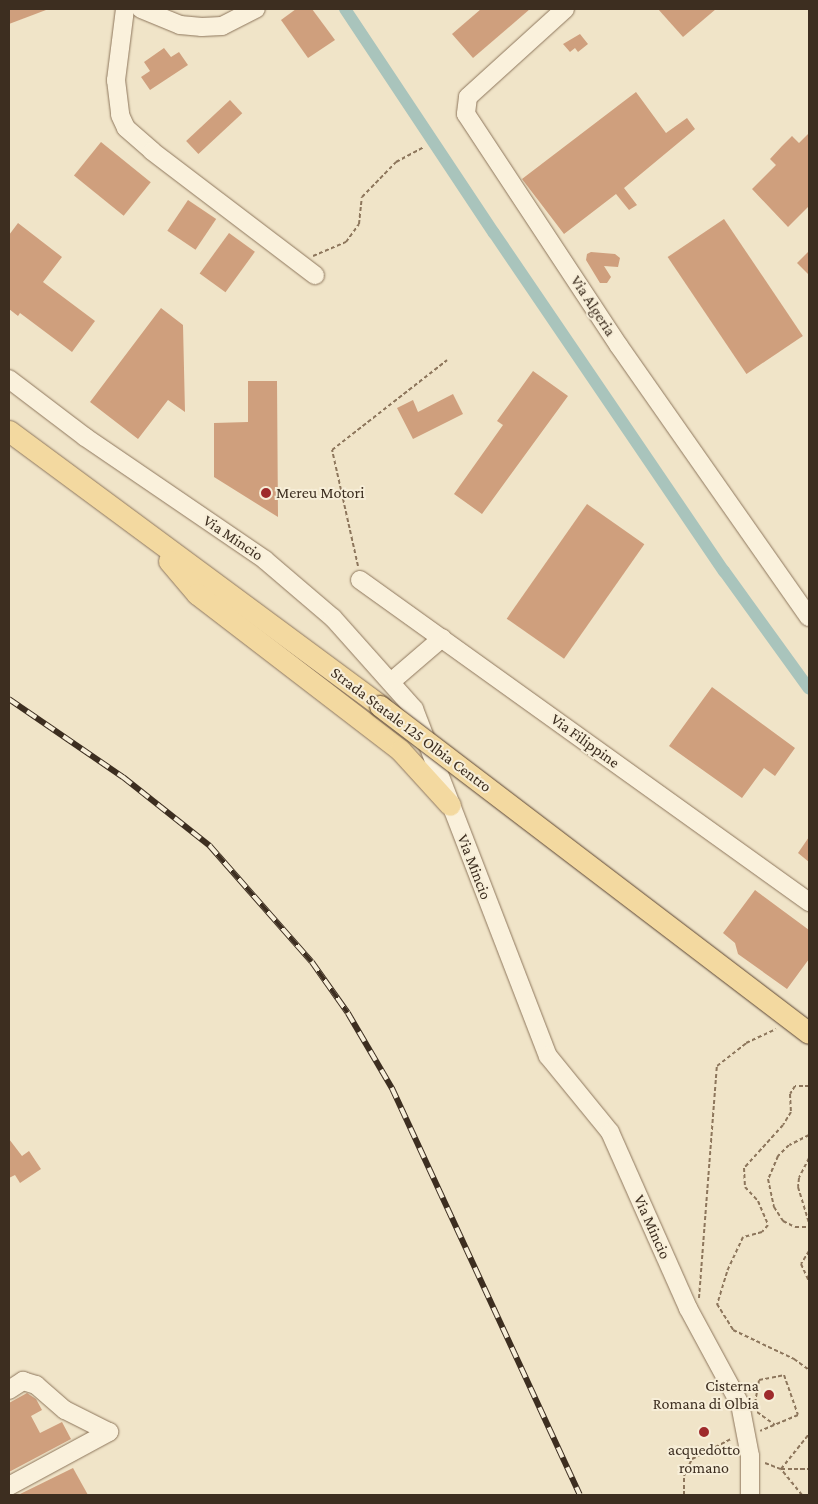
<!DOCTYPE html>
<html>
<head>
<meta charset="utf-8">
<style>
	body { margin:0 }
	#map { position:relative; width:818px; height:1504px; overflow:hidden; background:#f0e4c8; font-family:"Crimson Pro",serif }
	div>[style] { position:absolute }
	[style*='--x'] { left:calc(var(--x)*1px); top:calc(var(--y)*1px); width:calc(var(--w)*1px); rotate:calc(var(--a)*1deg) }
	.canal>* { height:12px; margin:-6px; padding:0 6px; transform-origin:6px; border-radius:6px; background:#a9c4bc }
	.building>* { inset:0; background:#cf9f7d; transform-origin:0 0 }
	.path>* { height:2px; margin-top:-1px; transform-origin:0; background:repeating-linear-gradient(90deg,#8d765c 0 4px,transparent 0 6.5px) }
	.roads { filter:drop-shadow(0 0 1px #8d765c) drop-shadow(0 0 1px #8d765c) }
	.minor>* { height:18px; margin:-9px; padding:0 9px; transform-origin:9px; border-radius:9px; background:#faf1dc }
	.major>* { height:21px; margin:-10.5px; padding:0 10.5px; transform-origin:10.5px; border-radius:10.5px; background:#f3d9a0 }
	.rail>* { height:5.5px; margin-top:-2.75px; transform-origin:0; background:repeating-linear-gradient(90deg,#f7eed8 0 11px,#3d2e20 0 22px); box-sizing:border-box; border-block:1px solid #3d2e20 }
	.bridges { filter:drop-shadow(0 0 1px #5b4430) drop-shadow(0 0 1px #5b4430) }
	.major-bridge>* { height:21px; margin:-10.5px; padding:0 10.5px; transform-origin:10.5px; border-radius:10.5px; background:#f3d9a0 }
	.dots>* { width:14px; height:14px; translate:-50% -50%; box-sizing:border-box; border:2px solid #f7eed8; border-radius:50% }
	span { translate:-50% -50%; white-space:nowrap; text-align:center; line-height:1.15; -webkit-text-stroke:4px #f7eed8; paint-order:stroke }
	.street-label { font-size:16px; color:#3d2e20 }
	.poi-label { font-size:16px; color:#3d2e20 }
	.left { translate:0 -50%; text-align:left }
	.right { translate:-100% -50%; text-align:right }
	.frame { position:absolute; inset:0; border:10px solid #3d2e20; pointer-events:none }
</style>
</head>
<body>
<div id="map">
	<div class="canal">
		<div style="--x:345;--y:9;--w:269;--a:56.4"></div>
		<div style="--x:494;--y:233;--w:409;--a:55.8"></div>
		<div style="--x:724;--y:571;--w:145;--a:54.2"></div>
	</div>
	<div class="building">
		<div style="clip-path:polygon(9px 9px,46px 9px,46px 10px,9px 24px)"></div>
		<div style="clip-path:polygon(296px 9px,312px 9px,335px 40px,308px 58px,281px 20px)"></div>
		<div style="clip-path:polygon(481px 9px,530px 9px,473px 58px,452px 34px)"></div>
		<div style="clip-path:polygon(658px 9px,716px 9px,683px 37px)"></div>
		<div style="clip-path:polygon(580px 34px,588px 44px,578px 52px,575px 48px,570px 52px,563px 44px)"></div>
		<div style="clip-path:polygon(164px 48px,171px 57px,179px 52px,188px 65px,150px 90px,141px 77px,150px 71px,144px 62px)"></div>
		<div style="clip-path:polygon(636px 92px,666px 133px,687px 118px,695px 129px,624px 188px,637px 205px,629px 210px,616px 194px,564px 234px,522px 179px)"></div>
		<div style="left:230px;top:100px;width:18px;height:60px;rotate:47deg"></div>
		<div style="clip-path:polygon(809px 133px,809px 206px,788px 227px,752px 189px,776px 165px,770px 159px,782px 146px,792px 136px,799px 143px)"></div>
		<div style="left:101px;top:142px;width:64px;height:43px;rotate:39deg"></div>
		<div style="left:188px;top:200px;width:34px;height:37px;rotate:34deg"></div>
		<div style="left:724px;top:219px;width:141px;height:68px;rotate:56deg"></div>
		<div style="clip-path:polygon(18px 223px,62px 257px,43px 282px,95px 321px,72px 352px,20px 313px,18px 316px,9px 309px,9px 235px)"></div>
		<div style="left:229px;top:233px;width:32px;height:50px;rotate:36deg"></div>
		<div style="clip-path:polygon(809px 251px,809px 275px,797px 263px)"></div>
		<div style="clip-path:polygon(591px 252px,615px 254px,620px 258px,618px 267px,604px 266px,611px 277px,607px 283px,600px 283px,586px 260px,587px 254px)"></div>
		<div style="clip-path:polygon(161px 308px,183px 325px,185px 412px,168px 400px,138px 439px,90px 402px)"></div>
		<div style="clip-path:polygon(533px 371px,568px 396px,482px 514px,454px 494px,503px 425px,497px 421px)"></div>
		<div style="clip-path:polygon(248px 381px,277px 381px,278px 517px,214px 477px,214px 423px,248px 422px)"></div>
		<div style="clip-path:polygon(453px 394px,463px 414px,413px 439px,397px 408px,413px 400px,418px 412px)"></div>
		<div style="left:587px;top:504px;width:70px;height:140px;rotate:35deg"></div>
		<div style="clip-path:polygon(712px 687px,795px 748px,775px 776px,764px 768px,742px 798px,669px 746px)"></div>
		<div style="clip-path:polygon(809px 837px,809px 862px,798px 853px)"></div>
		<div style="clip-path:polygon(755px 890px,809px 930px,809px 959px,787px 989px,738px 954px,735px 943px,723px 933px)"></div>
		<div style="clip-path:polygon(9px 1139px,22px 1156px,29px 1151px,41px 1169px,20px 1183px,15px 1175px,9px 1178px)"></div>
		<div style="clip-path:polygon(27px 1393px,36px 1399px,42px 1410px,31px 1416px,40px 1433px,62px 1422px,71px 1439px,9px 1472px,9px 1403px)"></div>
		<div style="clip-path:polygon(73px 1468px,88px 1495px,18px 1495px)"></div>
	</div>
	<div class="path">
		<div style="--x:313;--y:256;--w:36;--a:-23"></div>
		<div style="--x:346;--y:242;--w:22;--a:-54"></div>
		<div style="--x:359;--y:224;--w:27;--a:-84"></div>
		<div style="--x:362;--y:197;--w:49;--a:-45.8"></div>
		<div style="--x:396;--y:162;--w:32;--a:-28"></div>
		<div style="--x:358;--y:566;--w:119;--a:-102.6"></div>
		<div style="--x:332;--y:450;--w:146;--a:-38"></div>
		<div style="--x:809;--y:1086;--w:14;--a:180"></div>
		<div style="--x:795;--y:1086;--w:9;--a:122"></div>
		<div style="--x:790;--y:1094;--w:18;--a:87"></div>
		<div style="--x:791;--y:1112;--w:15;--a:122"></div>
		<div style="--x:783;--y:1125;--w:58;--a:132.2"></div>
		<div style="--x:744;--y:1168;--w:19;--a:87"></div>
		<div style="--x:745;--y:1187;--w:19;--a:47"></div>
		<div style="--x:758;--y:1201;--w:26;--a:67"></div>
		<div style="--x:768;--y:1225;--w:9;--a:131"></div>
		<div style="--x:762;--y:1232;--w:20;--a:165"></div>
		<div style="--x:743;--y:1237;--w:38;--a:115"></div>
		<div style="--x:727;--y:1272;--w:34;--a:107"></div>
		<div style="--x:717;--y:1304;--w:31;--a:58"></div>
		<div style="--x:733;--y:1330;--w:68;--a:25.4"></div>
		<div style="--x:794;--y:1359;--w:19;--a:36"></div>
		<div style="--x:809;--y:1135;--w:22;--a:153"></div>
		<div style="--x:789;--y:1145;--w:16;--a:135"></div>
		<div style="--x:778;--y:1156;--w:25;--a:113"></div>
		<div style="--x:768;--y:1179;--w:29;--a:78"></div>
		<div style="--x:774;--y:1207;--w:17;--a:57"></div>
		<div style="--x:783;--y:1221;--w:13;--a:27"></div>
		<div style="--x:795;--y:1227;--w:14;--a:0"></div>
		<div style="--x:809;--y:1158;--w:22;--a:117"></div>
		<div style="--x:799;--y:1178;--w:9;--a:96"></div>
		<div style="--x:798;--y:1187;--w:39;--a:73"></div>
		<div style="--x:809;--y:1251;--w:15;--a:122"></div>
		<div style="--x:801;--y:1264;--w:19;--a:65"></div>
		<div style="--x:699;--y:1298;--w:233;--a:-85.6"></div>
		<div style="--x:717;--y:1066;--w:37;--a:-38"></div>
		<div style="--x:746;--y:1043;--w:33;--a:-25"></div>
		<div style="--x:755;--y:1403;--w:23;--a:-80"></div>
		<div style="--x:759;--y:1380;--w:25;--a:-11"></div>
		<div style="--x:784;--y:1375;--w:42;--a:70.7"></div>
		<div style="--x:798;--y:1415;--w:41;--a:157.2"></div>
		<div style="--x:757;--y:1412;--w:22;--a:36"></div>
		<div style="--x:765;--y:1463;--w:17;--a:21"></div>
		<div style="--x:781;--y:1469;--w:28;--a:0"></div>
		<div style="--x:684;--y:1495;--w:19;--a:-90"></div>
		<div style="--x:684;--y:1476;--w:19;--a:-65"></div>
		<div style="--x:692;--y:1459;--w:44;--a:-27.1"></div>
		<div style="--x:802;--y:1495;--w:33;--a:-129"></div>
		<div style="--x:781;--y:1469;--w:45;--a:-51.3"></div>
	</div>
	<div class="roads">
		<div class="minor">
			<div style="--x:125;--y:9;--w:72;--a:97.2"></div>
			<div style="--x:116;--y:80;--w:35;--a:83"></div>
			<div style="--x:120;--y:115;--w:14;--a:65"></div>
			<div style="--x:126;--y:128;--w:35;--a:41"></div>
			<div style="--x:152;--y:151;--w:205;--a:37.3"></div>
			<div style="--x:141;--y:9;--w:42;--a:22.3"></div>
			<div style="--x:180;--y:25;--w:22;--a:5"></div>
			<div style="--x:202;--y:27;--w:20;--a:-3"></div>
			<div style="--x:222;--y:26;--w:38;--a:-27"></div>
			<div style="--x:565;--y:9;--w:131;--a:137.8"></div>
			<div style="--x:468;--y:97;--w:17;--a:97"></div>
			<div style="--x:466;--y:114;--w:278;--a:56.6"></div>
			<div style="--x:619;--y:346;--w:331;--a:55"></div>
			<div style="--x:9;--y:379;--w:96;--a:37.3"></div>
			<div style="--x:85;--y:437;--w:218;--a:34.3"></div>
			<div style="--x:265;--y:560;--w:89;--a:40.5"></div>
			<div style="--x:333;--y:618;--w:122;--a:48.3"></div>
			<div style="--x:414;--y:709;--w:372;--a:68.9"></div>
			<div style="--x:548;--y:1056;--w:98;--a:50.8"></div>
			<div style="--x:610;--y:1132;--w:193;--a:66.1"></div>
			<div style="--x:688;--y:1308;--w:109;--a:61.6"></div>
			<div style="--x:740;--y:1404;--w:53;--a:79.1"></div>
			<div style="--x:750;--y:1456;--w:39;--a:90"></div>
			<div style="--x:360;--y:580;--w:553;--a:35.65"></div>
			<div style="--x:392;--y:681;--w:66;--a:-40.7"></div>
			<div style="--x:9;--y:1390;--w:17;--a:-33"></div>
			<div style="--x:23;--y:1381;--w:14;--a:17"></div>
			<div style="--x:36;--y:1385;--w:38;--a:41"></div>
			<div style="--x:65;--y:1410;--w:49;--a:26.6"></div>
			<div style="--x:9;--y:1486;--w:114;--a:-28.4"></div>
		</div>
		<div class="major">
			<div style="--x:9;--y:431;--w:462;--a:36.5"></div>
			<div style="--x:169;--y:561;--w:43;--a:49.7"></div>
			<div style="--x:197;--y:594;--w:256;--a:37.5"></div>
			<div style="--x:400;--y:750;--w:74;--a:47.7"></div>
		</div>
	</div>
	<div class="rail">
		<div style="--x:9;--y:699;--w:138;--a:34.4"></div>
		<div style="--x:123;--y:777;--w:111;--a:38.4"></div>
		<div style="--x:210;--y:846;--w:154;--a:48.7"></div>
		<div style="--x:312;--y:962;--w:62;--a:54.8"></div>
		<div style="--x:348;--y:1013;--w:87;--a:59.6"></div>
		<div style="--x:392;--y:1088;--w:448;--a:65.2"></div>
	</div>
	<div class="bridges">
		<div class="major-bridge">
			<div style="--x:380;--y:706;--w:539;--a:37.32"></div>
		</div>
	</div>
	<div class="dots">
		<div style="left:266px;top:493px;background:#9e2a2b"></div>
		<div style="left:769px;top:1395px;background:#9e2a2b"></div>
		<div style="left:704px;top:1432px;background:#9e2a2b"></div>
	</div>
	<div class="street-label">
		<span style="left:593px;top:306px;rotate:57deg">Via Algeria</span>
		<span style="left:233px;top:538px;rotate:34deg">Via Mincio</span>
		<span style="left:411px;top:730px;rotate:37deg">Strada Statale 125 Olbia Centro</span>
		<span style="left:585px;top:741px;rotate:36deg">Via Filippine</span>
		<span style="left:474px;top:867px;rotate:69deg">Via Mincio</span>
		<span style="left:652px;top:1227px;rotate:66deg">Via Mincio</span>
	</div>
	<div class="poi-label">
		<span class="left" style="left:276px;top:493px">Mereu Motori</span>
		<span class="right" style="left:759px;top:1395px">Cisterna<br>Romana di Olbia</span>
		<span style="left:704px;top:1459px">acquedotto<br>romano</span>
	</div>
	<div class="frame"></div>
</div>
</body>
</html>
